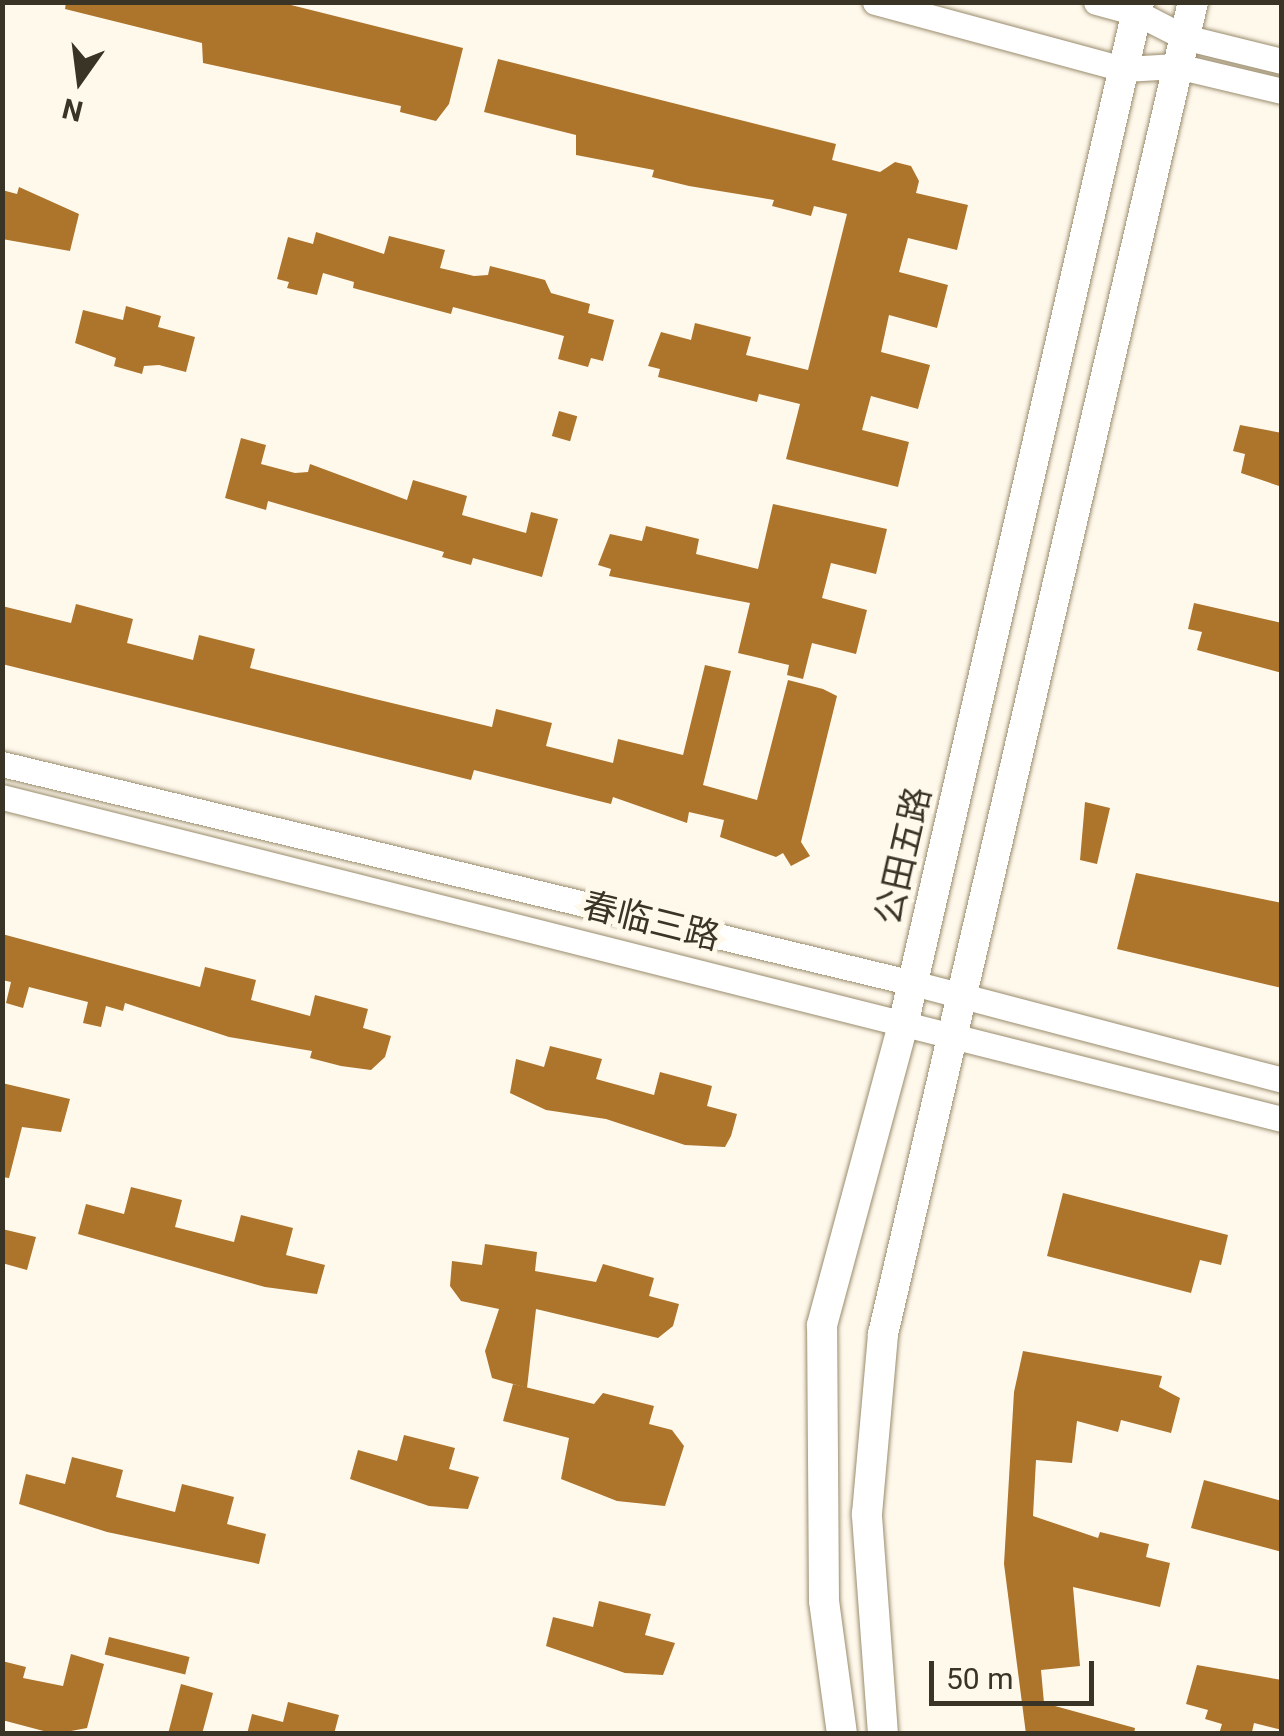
<!DOCTYPE html>
<html>
<head>
<meta charset="utf-8">
<style>
	body { margin:0 }
	#map { position:relative; width:1284px; height:1736px; overflow:hidden; background:#fff9ec; font-family:Roboto,"Noto Sans SC",sans-serif }
	div>[style] { position:absolute }
	[style*='--x'] { left:calc(var(--x)*1px); top:calc(var(--y)*1px); width:calc(var(--w)*1px); rotate:calc(var(--a)*1deg) }
	.building>* { inset:0; background:#ad742c; transform-origin:0 0 }
	.roads { filter:drop-shadow(0 0 2px #9a8c6d) drop-shadow(0 0 2px #9a8c6d) }
	.tertiary>* { height:25px; margin:-12.5px; padding:0 12.5px; transform-origin:12.5px; border-radius:12.5px; background:#fff }
	.secondary>* { height:30px; margin:-15px; padding:0 15px; transform-origin:15px; border-radius:15px; background:#fff }
	span { translate:-50% -50%; white-space:nowrap; text-align:center; line-height:1.15; -webkit-text-stroke:10px #fff9ec; paint-order:stroke }
	.street-label { font-size:35px; color:#3a3427 }
	.frame { position:absolute; inset:0; border:5px solid #3a3427; pointer-events:none }
	.north { position:absolute; left:30px; top:30px; width:100px; height:100px; -webkit-text-stroke:8px #fff9ec; paint-order:stroke; rotate:194deg; font-size:28px; font-weight:700; line-height:40px; text-align:center; color:#3a3427 }
	.north::after { content:''; display:block; margin:auto; width:35px; height:45px; background:#3a3427; clip-path:polygon(50% 0,100% 100%,50% 72%,0 100%) }
	.scale { position:absolute; left:929px; top:1661px; width:165px; height:45px; box-sizing:border-box; border:5px solid #3a3427; border-top:0; padding-left:12px; font-size:30px; line-height:35px; white-space:nowrap; color:#3a3427; -webkit-text-stroke:8px #fff9ec; paint-order:stroke }
</style>
</head>
<body>
<div id="map">
	<div class="building">
		<div style="clip-path:polygon(66px 2px,279px 2px,463px 48px,449px 104px,436px 121px,400px 112px,401px 106px,203px 63px,202px 43px,65px 9px)"></div>
		<div style="clip-path:polygon(498px 59px,836px 144px,832px 160px,880px 172px,895px 162px,911px 166px,919px 181px,916px 193px,968px 205px,957px 250px,908px 238px,899px 272px,948px 285px,937px 328px,889px 315px,881px 352px,930px 365px,918px 409px,871px 396px,862px 430px,909px 442px,898px 487px,786px 459px,800px 404px,759px 394px,757px 402px,658px 377px,660px 369px,648px 366px,661px 332px,691px 340px,695px 323px,751px 337px,746px 355px,808px 370px,847px 214px,814px 206px,811px 216px,772px 206px,774px 200px,689px 186px,652px 177px,654px 170px,576px 155px,576px 135px,484px 112px)"></div>
		<div style="clip-path:polygon(19px 187px,79px 214px,70px 251px,2px 239px,2px 190px,17px 194px)"></div>
		<div style="clip-path:polygon(316px 232px,384px 254px,389px 236px,445px 250px,440px 268px,474px 276px,488px 275px,490px 266px,545px 280px,551px 293px,590px 304px,588px 313px,614px 320px,603px 361px,591px 358px,588px 367px,558px 359px,564px 336px,453px 307px,451px 314px,353px 288px,354px 282px,323px 273px,317px 295px,287px 288px,289px 282px,277px 279px,288px 237px,313px 244px)"></div>
		<div style="clip-path:polygon(126px 306px,161px 316px,158px 327px,195px 337px,186px 372px,159px 365px,144px 366px,142px 374px,114px 366px,116px 358px,75px 343px,83px 310px,123px 320px)"></div>
		<div style="left:559px;top:411px;width:19px;height:26px;rotate:16deg"></div>
		<div style="clip-path:polygon(1240px 425px,1282px 433px,1282px 487px,1241px 473px,1245px 454px,1233px 451px)"></div>
		<div style="clip-path:polygon(241px 438px,266px 445px,261px 464px,295px 473px,308px 472px,310px 464px,407px 500px,413px 480px,467px 496px,462px 515px,526px 533px,531px 512px,558px 519px,542px 577px,473px 558px,471px 565px,442px 557px,444px 552px,268px 501px,266px 510px,225px 498px)"></div>
		<div style="clip-path:polygon(773px 504px,887px 529px,876px 574px,831px 563px,822px 598px,867px 610px,856px 654px,812px 643px,803px 679px,787px 675px,789px 665px,738px 653px,750px 603px,609px 576px,611px 569px,598px 565px,610px 534px,642px 541px,646px 526px,699px 539px,696px 554px,758px 569px)"></div>
		<div style="clip-path:polygon(1194px 603px,1282px 623px,1282px 673px,1197px 650px,1202px 632px,1188px 629px)"></div>
		<div style="clip-path:polygon(76px 604px,133px 619px,127px 643px,193px 660px,199px 635px,255px 649px,250px 668px,375px 699px,492px 727px,496px 709px,552px 723px,546px 746px,613px 763px,618px 739px,683px 755px,705px 665px,731px 671px,703px 785px,757px 800px,788px 680px,823px 689px,837px 696px,801px 842px,810px 856px,791px 866px,783px 853px,776px 857px,720px 837px,724px 820px,689px 812px,687px 823px,613px 797px,611px 804px,474px 770px,471px 780px,2px 664px,2px 606px,71px 623px)"></div>
		<div style="clip-path:polygon(1085px 802px,1110px 808px,1097px 864px,1080px 860px)"></div>
		<div style="clip-path:polygon(1136px 873px,1282px 903px,1282px 988px,1117px 949px)"></div>
		<div style="clip-path:polygon(2px 934px,200px 987px,205px 967px,256px 980px,251px 1000px,310px 1016px,315px 995px,368px 1009px,363px 1028px,391px 1036px,385px 1057px,371px 1070px,341px 1066px,310px 1058px,312px 1051px,229px 1037px,125px 1003px,123px 1011px,106px 1006px,101px 1027px,83px 1023px,88px 1002px,29px 987px,23px 1008px,6px 1003px,11px 982px,2px 980px)"></div>
		<div style="clip-path:polygon(550px 1046px,602px 1059px,596px 1079px,654px 1095px,660px 1072px,712px 1086px,707px 1106px,737px 1114px,731px 1136px,725px 1147px,685px 1145px,606px 1119px,546px 1110px,510px 1093px,516px 1059px,544px 1067px)"></div>
		<div style="clip-path:polygon(2px 1083px,70px 1099px,61px 1132px,22px 1127px,9px 1178px,2px 1177px)"></div>
		<div style="clip-path:polygon(131px 1187px,182px 1200px,175px 1227px,234px 1242px,241px 1215px,293px 1228px,286px 1255px,325px 1265px,317px 1294px,265px 1287px,78px 1234px,86px 1204px,124px 1214px)"></div>
		<div style="clip-path:polygon(1063px 1193px,1228px 1235px,1221px 1265px,1200px 1260px,1191px 1293px,1047px 1256px)"></div>
		<div style="clip-path:polygon(2px 1229px,36px 1237px,27px 1270px,2px 1263px)"></div>
		<div style="clip-path:polygon(485px 1244px,537px 1252px,535px 1271px,596px 1282px,603px 1264px,654px 1278px,649px 1296px,679px 1304px,673px 1326px,658px 1338px,536px 1309px,527px 1388px,492px 1378px,485px 1351px,499px 1309px,461px 1301px,450px 1286px,452px 1261px,482px 1265px)"></div>
		<div style="clip-path:polygon(1023px 1351px,1162px 1376px,1159px 1387px,1180px 1398px,1171px 1433px,1121px 1420px,1118px 1432px,1077px 1421px,1072px 1463px,1036px 1460px,1033px 1516px,1098px 1538px,1100px 1532px,1149px 1544px,1146px 1557px,1170px 1563px,1160px 1607px,1073px 1587px,1080px 1666px,1041px 1670px,1044px 1703px,1135px 1728px,1134px 1734px,1026px 1734px,1004px 1564px,1014px 1392px)"></div>
		<div style="clip-path:polygon(513px 1384px,594px 1404px,603px 1393px,654px 1406px,649px 1424px,672px 1430px,684px 1446px,665px 1506px,617px 1501px,561px 1479px,569px 1438px,503px 1421px)"></div>
		<div style="clip-path:polygon(404px 1435px,455px 1448px,449px 1469px,479px 1477px,468px 1509px,429px 1506px,350px 1479px,358px 1450px,397px 1461px)"></div>
		<div style="clip-path:polygon(72px 1457px,123px 1470px,116px 1497px,175px 1512px,182px 1484px,234px 1497px,227px 1524px,266px 1534px,259px 1564px,107px 1532px,19px 1504px,26px 1474px,65px 1484px)"></div>
		<div style="clip-path:polygon(1204px 1480px,1282px 1501px,1282px 1552px,1191px 1528px)"></div>
		<div style="clip-path:polygon(599px 1601px,651px 1614px,645px 1635px,675px 1643px,663px 1675px,625px 1673px,546px 1646px,553px 1617px,593px 1627px)"></div>
		<div style="left:109px;top:1637px;width:83px;height:18px;rotate:14deg"></div>
		<div style="clip-path:polygon(71px 1654px,104px 1664px,87px 1728px,55px 1734px,2px 1720px,2px 1661px,26px 1667px,23px 1678px,63px 1686px)"></div>
		<div style="clip-path:polygon(1197px 1665px,1282px 1680px,1282px 1730px,1254px 1723px,1252px 1732px,1219px 1734px,1222px 1724px,1205px 1719px,1208px 1710px,1186px 1704px)"></div>
		<div style="clip-path:polygon(181px 1684px,213px 1693px,202px 1734px,168px 1734px)"></div>
		<div style="clip-path:polygon(288px 1702px,339px 1715px,334px 1734px,247px 1734px,252px 1714px,283px 1722px)"></div>
	</div>
	<div class="roads">
		<div class="tertiary">
			<div style="--x:875;--y:2;--w:258;--a:15.1"></div>
			<div style="--x:1124;--y:69;--w:53;--a:-3.2"></div>
			<div style="--x:1177;--y:66;--w:108;--a:13.4"></div>
			<div style="--x:1096;--y:2;--w:42;--a:15"></div>
			<div style="--x:1137;--y:13;--w:53;--a:27.1"></div>
			<div style="--x:1184;--y:37;--w:101;--a:13.8"></div>
			<div style="--x:2;--y:764;--w:937;--a:13.52"></div>
			<div style="--x:913;--y:983;--w:382;--a:14.7"></div>
			<div style="--x:2;--y:797;--w:1320;--a:14.12"></div>
		</div>
		<div class="secondary">
			<div style="--x:842;--y:1734;--w:134;--a:-97.7"></div>
			<div style="--x:824;--y:1601;--w:276;--a:-90.4"></div>
			<div style="--x:822;--y:1325;--w:315;--a:-74.9"></div>
			<div style="--x:904;--y:1021;--w:1046;--a:-77.01"></div>
			<div style="--x:883;--y:1734;--w:221;--a:-94.2"></div>
			<div style="--x:867;--y:1514;--w:181;--a:-84.9"></div>
			<div style="--x:883;--y:1334;--w:1368;--a:-76.9"></div>
		</div>
	</div>
	<div class="street-label">
		<span style="left:904px;top:856px;rotate:-77deg">公田五路</span>
		<span style="left:651px;top:922px;rotate:14deg">春临三路</span>
	</div>
	<div class="frame"></div>
	<div class="north">N</div>
	<div class="scale">50 m</div>
</div>
</body>
</html>
